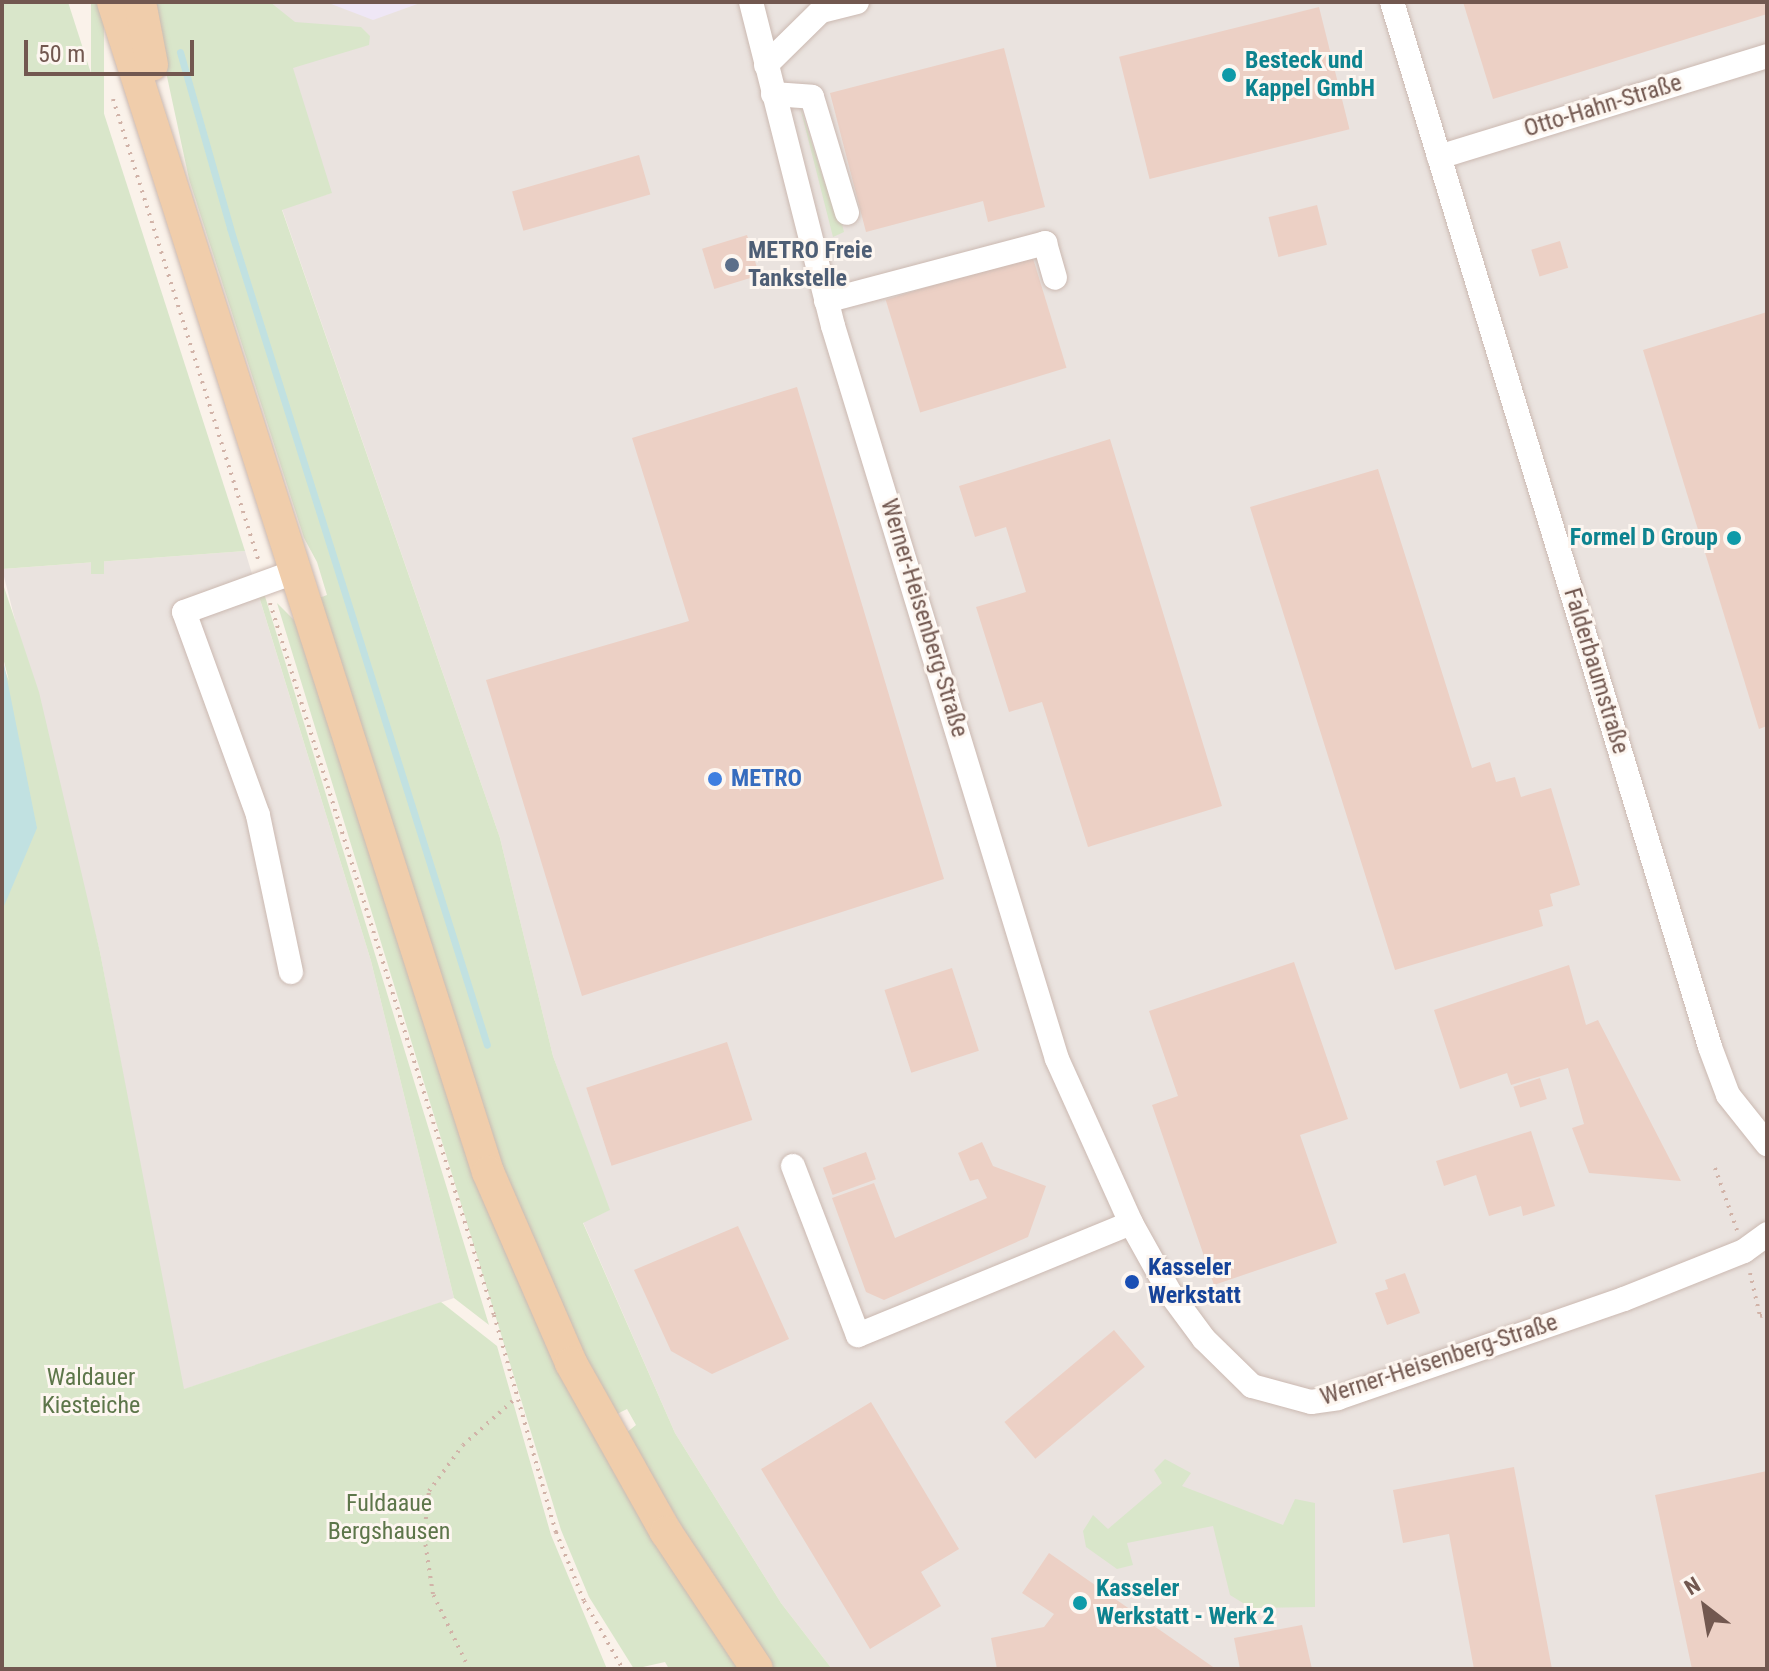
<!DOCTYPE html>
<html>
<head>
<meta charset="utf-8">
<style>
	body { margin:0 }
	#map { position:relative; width:1769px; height:1671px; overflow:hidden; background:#faf2ea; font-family:"Roboto Condensed",sans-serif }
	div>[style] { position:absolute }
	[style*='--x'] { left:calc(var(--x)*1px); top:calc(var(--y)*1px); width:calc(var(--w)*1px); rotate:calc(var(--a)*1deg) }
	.industrial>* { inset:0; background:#eae3df }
	.education>* { inset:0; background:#efe7f6 }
	.green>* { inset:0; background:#d9e6ca; transform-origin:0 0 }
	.water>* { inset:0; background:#c1e1e1 }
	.stream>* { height:7px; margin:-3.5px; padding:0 3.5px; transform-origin:3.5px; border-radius:3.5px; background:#c1e1e1 }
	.building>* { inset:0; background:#ecd0c5; transform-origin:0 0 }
	.path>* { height:4px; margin-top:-2px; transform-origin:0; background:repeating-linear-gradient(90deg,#d1b3a8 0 2px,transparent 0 8px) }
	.roads { filter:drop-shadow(0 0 2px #cbb9b1) drop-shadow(0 0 2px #cbb9b1) }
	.minor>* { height:24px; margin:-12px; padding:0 12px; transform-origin:12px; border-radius:12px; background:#fff }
	.major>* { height:32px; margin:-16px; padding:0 16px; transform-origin:16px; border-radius:16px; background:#f0cdab }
	.dots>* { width:22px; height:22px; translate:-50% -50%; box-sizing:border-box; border:4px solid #fdf6f0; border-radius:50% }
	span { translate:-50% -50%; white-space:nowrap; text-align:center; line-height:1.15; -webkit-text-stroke:6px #fdf6f0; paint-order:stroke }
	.culture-label { font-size:24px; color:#0d838f; font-weight:700 }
	.left { translate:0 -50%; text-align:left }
	.right { translate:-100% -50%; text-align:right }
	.street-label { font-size:24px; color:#725850 }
	.service-label { font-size:24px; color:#4e5e75; font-weight:700 }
	.shop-label { font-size:24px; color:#366cbe; font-weight:700 }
	.transit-label { font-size:24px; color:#164399; font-weight:700 }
	.park-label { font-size:24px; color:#5d764a }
	.frame { position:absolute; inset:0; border:4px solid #725850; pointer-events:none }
	.north { position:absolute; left:1665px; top:1567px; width:80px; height:80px; -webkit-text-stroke:6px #fdf6f0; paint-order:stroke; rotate:329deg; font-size:22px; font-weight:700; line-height:32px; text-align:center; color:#725850 }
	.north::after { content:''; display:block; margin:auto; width:28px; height:36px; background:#725850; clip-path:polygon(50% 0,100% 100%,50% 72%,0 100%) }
	.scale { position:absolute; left:24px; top:40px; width:170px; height:36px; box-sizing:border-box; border:4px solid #725850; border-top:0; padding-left:10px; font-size:24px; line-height:28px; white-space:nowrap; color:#725850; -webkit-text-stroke:6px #fdf6f0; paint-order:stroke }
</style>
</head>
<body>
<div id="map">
	<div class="industrial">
		<div style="clip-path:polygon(269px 2px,1767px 2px,1767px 1669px,832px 1669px,781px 1603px,675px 1433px,583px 1222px,609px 1210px,553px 1056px,500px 838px,282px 209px,331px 193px)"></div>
		<div style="clip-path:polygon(245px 551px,371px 961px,454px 1298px,182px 1390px,100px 952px,2px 569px)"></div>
	</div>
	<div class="education">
		<div style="clip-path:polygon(326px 2px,423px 2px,373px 20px)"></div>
	</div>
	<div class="green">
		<div style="clip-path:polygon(2px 2px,68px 2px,245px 551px,2px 569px)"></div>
		<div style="left:91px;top:2px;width:13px;height:572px"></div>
		<div style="clip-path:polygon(151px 2px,270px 2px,295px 22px,361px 27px,370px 36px,369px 45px,293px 68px,332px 193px,282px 210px,500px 838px,553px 1056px,610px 1210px,583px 1223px,675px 1433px,781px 1603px,832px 1669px,774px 1669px,732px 1610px,626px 1433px,636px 1425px,627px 1409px,615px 1415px,584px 1358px,501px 1166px,319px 598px,327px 595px,317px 562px,304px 538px,189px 179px)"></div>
		<div style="clip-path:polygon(799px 103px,825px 184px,833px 189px,844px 232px,833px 237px)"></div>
		<div style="clip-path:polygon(2px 581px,39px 692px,100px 952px,184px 1389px,441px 1302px,497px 1346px,551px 1535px,607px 1669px,2px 1669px,2px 663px,9px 681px,2px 654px)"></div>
		<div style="clip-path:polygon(258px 593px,264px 593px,489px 1325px,454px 1298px,371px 961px)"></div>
		<div style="clip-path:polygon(277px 603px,296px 622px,476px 1177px,653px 1538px,739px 1669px,669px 1669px,665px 1662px,634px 1669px,589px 1597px,561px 1530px)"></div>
		<div style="clip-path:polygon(1165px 1459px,1191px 1473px,1182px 1486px,1283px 1525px,1295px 1499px,1315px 1503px,1315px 1607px,1251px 1608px,1230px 1595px,1213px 1526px,1127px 1543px,1133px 1565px,1117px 1569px,1086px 1547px,1083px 1531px,1093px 1515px,1108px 1529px,1162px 1483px,1154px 1470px)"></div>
	</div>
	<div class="water">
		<div style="clip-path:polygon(2px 654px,37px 828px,2px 911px)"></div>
	</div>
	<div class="stream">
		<div style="--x:180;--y:52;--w:183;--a:74.1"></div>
		<div style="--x:230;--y:228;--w:856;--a:72.54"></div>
	</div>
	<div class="building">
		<div style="clip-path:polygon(1463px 2px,1767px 2px,1767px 14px,1493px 99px)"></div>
		<div style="left:1319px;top:7px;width:126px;height:206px;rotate:76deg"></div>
		<div style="clip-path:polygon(1004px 48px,1045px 207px,988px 222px,983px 201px,866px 232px,830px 93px)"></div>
		<div style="left:639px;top:155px;width:41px;height:132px;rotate:74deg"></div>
		<div style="left:1317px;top:205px;width:41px;height:50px;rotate:76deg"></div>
		<div style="left:747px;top:235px;width:42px;height:47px;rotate:73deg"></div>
		<div style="left:1560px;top:241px;width:28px;height:30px;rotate:73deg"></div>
		<div style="left:1032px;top:255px;width:118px;height:153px;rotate:73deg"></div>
		<div style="clip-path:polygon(1767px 312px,1767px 726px,1759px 729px,1643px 350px)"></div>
		<div style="clip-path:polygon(797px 387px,944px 879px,582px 996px,486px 680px,689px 621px,632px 438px)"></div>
		<div style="clip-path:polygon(1110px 439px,1222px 806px,1088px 847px,1042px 702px,1009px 712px,976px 607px,1026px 592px,1006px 527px,975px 537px,959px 486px)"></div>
		<div style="clip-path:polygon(1378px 469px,1472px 768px,1490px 762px,1496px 782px,1515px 777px,1521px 797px,1551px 788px,1580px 885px,1550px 894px,1553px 906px,1539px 910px,1543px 926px,1395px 970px,1250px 507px)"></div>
		<div style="clip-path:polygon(1294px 962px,1348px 1119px,1300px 1135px,1337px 1243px,1214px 1285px,1152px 1105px,1178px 1096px,1149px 1011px)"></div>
		<div style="clip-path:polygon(1569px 965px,1586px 1025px,1598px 1020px,1681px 1181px,1589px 1173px,1572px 1128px,1584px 1124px,1568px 1068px,1511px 1085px,1507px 1073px,1460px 1089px,1434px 1010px)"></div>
		<div style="left:952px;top:968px;width:87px;height:71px;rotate:72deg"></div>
		<div style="left:727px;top:1042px;width:82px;height:148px;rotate:72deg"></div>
		<div style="left:1540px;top:1078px;width:22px;height:28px;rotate:72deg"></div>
		<div style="clip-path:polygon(1531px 1131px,1555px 1206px,1523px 1216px,1521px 1206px,1489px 1216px,1476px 1175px,1444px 1186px,1436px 1161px)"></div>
		<div style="clip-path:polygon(982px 1142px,993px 1166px,1046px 1186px,1028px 1237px,884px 1300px,866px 1292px,832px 1198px,874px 1183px,895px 1238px,987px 1198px,978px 1179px,970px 1181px,958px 1153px)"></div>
		<div style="left:866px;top:1152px;width:29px;height:46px;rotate:70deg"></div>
		<div style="clip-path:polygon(738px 1226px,789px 1339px,712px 1374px,671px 1351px,634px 1270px)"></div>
		<div style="clip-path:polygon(1405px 1273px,1420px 1313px,1387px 1325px,1375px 1293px,1388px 1289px,1385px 1280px)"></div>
		<div style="left:1114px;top:1330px;width:48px;height:143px;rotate:50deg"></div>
		<div style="clip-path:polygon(871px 1402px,959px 1549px,921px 1572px,941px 1606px,870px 1649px,761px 1469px)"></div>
		<div style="clip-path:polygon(1514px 1467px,1552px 1669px,1474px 1669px,1449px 1534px,1403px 1543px,1393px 1490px)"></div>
		<div style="clip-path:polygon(1767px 1471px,1767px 1669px,1692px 1669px,1655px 1495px)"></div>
		<div style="clip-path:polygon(1049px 1553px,1216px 1669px,997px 1669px,991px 1638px,1044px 1627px,1054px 1614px,1022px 1593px)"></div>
		<div style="clip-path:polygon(1302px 1625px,1312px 1669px,1240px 1669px,1234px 1638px)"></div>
	</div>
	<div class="path">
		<div style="--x:113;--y:99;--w:483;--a:72.5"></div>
		<div style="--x:270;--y:603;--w:746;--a:72.54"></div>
		<div style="--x:494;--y:1315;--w:226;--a:74.1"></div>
		<div style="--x:556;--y:1532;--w:74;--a:67.9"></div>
		<div style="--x:584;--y:1601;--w:78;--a:60.2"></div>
		<div style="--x:1715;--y:1168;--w:66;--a:70.5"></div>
		<div style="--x:1750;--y:1273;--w:44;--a:76.9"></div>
		<div style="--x:1760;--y:1316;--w:7;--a:-16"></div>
		<div style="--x:469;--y:1669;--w:83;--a:-115.6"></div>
		<div style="--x:433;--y:1594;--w:60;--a:-98.7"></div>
		<div style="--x:424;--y:1535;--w:44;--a:-83.5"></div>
		<div style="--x:429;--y:1491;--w:57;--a:-53.5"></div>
		<div style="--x:463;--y:1445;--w:71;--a:-41.6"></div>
	</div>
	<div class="roads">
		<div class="minor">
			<div style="--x:751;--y:2;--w:334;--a:75.8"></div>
			<div style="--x:833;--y:326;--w:766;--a:73.01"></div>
			<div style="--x:1057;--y:1059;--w:180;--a:65.7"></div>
			<div style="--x:1131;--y:1223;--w:80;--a:60.9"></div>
			<div style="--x:1170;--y:1293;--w:57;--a:53.5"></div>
			<div style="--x:1204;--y:1339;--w:67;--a:44.4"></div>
			<div style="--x:1252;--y:1386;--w:61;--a:15.2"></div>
			<div style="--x:1311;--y:1402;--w:27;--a:-8"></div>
			<div style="--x:1338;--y:1398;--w:303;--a:-19.1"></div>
			<div style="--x:1624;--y:1299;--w:129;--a:-21.8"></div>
			<div style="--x:1744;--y:1251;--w:29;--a:-36"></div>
			<div style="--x:1392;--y:2;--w:1092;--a:73.07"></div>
			<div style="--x:1710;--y:1047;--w:51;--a:69.4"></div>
			<div style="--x:1728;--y:1095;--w:63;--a:51.5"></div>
			<div style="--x:766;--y:65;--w:77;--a:-44.5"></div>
			<div style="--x:821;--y:11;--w:37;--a:-14"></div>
			<div style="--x:773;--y:94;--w:39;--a:4"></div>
			<div style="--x:812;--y:97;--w:121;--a:73.2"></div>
			<div style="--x:1439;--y:157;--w:343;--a:-17.1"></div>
			<div style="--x:826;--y:301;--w:227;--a:-14.8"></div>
			<div style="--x:1045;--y:243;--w:36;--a:74"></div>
			<div style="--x:291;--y:972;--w:160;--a:-101.9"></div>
			<div style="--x:258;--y:815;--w:216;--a:-110"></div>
			<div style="--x:184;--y:612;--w:120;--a:-19.9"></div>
			<div style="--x:793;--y:1166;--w:181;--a:69"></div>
			<div style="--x:858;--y:1335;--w:295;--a:-22.3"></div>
		</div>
		<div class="major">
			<div style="--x:113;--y:2;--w:1229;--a:72.23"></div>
			<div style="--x:488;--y:1172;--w:208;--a:66.5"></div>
			<div style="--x:571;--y:1363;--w:194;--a:60.7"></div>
			<div style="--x:666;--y:1532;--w:164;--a:56.4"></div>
			<div style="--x:140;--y:2;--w:64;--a:79.2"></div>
		</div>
	</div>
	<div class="dots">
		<div style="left:1229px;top:75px;background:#0f9aa8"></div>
		<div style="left:732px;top:265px;background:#5c6f8a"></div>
		<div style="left:1734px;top:538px;background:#0f9aa8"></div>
		<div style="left:715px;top:779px;background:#3f7fe0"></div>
		<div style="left:1132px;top:1282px;background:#1a4fb4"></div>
		<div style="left:1080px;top:1603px;background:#0f9aa8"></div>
	</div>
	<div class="culture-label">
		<span class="left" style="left:1245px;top:75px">Besteck und<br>Kappel GmbH</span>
		<span class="right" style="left:1718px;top:538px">Formel D Group</span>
		<span class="left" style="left:1096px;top:1603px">Kasseler<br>Werkstatt - Werk 2</span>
	</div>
	<div class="street-label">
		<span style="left:1603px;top:106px;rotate:-17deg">Otto-Hahn-Straße</span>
		<span style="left:924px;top:618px;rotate:73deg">Werner-Heisenberg-Straße</span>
		<span style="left:1596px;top:671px;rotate:73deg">Falderbaumstraße</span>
		<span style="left:1439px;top:1360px;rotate:-18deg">Werner-Heisenberg-Straße</span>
	</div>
	<div class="service-label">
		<span class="left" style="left:748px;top:265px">METRO Freie<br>Tankstelle</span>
	</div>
	<div class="shop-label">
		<span class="left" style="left:731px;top:779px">METRO</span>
	</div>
	<div class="transit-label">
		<span class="left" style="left:1148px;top:1282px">Kasseler<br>Werkstatt</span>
	</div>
	<div class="park-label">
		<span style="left:91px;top:1392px">Waldauer<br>Kiesteiche</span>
		<span style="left:389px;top:1518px">Fuldaaue<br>Bergshausen</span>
	</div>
	<div class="frame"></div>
	<div class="north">N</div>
	<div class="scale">50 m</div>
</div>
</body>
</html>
